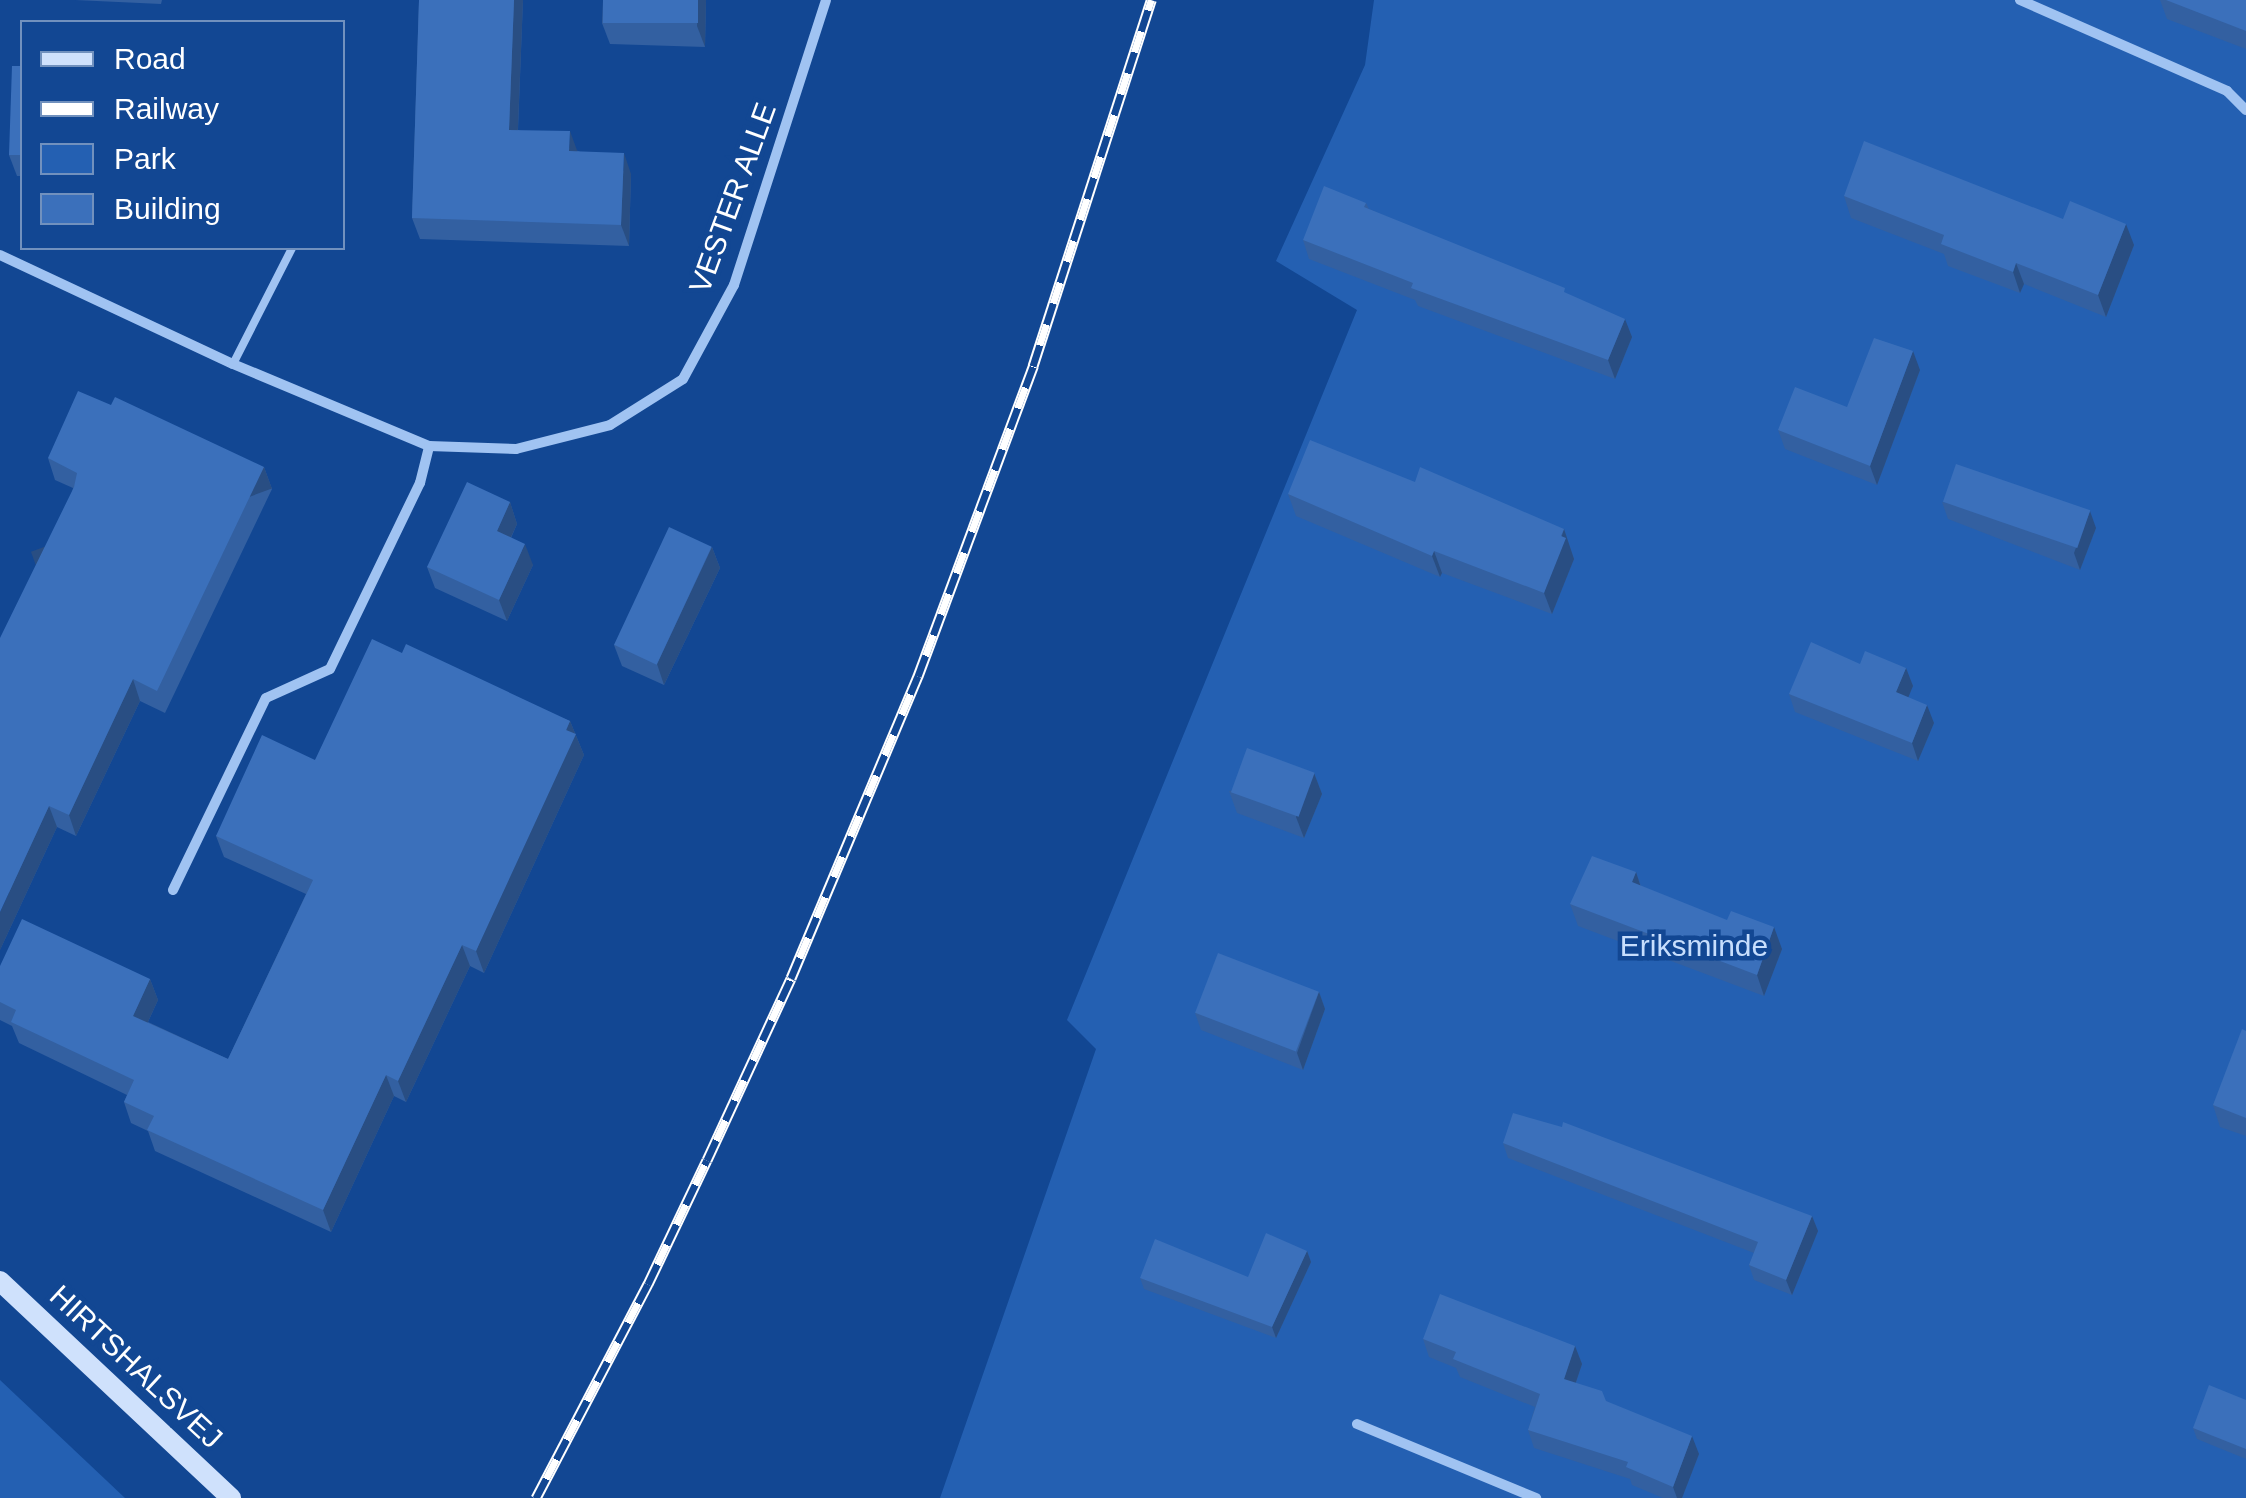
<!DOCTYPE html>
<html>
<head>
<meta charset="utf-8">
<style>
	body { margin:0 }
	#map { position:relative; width:2246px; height:1498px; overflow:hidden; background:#124793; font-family:Helvetica,sans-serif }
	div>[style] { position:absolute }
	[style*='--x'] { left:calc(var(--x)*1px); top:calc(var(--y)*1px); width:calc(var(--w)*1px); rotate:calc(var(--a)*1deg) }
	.green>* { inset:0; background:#2460b2 }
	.lane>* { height:8px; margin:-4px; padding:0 4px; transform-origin:4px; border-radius:4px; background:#a0c3f2 }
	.street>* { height:10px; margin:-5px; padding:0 5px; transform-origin:5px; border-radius:5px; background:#a0c3f2 }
	.secondary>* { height:20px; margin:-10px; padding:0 10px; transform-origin:10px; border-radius:10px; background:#cfe1fc }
	.rail>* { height:11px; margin-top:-5.5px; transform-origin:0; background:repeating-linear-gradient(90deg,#124793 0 22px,#fff 0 44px); box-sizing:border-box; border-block:2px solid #fff }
	.wall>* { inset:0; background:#3360a1 }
	.shaded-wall>* { inset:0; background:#294e83; transform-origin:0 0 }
	.building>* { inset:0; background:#3b70bb; transform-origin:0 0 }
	span { translate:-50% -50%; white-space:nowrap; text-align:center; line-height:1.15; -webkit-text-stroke:9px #124793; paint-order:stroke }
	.street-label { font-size:30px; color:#fff }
	.park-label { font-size:30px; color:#c7defd }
	.legend { position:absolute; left:20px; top:20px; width:325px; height:230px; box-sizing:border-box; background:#124793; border:2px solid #7191be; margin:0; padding:12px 18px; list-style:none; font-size:30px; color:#fff }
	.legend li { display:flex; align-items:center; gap:20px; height:50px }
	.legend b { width:50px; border:2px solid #7191be }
</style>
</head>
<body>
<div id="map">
	<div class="green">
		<div style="clip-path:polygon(1374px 0,2246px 0,2246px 1498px,940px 1498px,1096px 1049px,1067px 1020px,1357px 310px,1276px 261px,1365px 65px)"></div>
		<div style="clip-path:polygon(0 1380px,125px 1498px,0 1498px)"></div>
	</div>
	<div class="lane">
		<div style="--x:233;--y:364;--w:130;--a:-63"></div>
	</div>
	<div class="street">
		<div style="--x:2020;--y:0;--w:226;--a:23.7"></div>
		<div style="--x:2227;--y:91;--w:27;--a:45"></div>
		<div style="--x:0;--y:255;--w:257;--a:25.1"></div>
		<div style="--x:233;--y:364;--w:212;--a:22.7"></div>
		<div style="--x:429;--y:446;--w:87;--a:2"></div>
		<div style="--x:516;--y:449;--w:97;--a:-14.3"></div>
		<div style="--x:610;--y:425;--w:86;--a:-32.2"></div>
		<div style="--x:683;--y:379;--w:107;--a:-61.5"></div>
		<div style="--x:734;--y:285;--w:299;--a:-72.1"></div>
		<div style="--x:173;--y:890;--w:213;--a:-64.2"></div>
		<div style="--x:266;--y:698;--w:70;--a:-24.4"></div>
		<div style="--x:330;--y:669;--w:207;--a:-64.2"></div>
		<div style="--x:420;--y:483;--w:38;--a:-76"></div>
		<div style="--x:1357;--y:1424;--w:194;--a:22.5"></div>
	</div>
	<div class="secondary">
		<div style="--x:0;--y:1281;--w:317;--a:43.2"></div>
	</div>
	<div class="rail">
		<div style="--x:536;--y:1498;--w:242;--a:-62.4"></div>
		<div style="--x:648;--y:1284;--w:137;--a:-64.6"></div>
		<div style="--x:707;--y:1160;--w:200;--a:-65.2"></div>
		<div style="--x:791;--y:978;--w:328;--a:-67.2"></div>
		<div style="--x:918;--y:676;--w:331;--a:-69.6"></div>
		<div style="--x:1033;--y:366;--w:385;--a:-72.1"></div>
	</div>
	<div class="wall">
		<div style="clip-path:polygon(75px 0,162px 0,161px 4px)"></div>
		<div style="clip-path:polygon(419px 0,523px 0,518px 130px,578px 151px,631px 174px,629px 246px,420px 239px,412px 218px)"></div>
		<div style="clip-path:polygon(603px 0,706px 0,705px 47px,610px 44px,602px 23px)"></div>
		<div style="clip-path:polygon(2160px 0,2246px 0,2246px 49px,2167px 19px)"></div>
		<div style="clip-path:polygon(22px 66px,22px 176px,17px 176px,9px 155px)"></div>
		<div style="clip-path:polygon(1844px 196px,2063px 219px,2134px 245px,2106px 317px,2024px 284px,2020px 293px,1948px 266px,1944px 254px,1851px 218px)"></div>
		<div style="clip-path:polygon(1366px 203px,1369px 209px,1567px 294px,1632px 337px,1615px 379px,1418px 306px,1415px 300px,1309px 259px,1303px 240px)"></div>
		<div style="clip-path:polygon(1920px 370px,1877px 485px,1785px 449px,1778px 430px,1847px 407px)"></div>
		<div style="clip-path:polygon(48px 458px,264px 467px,272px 489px,165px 713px,140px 701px,76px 836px,57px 827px,0 950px,73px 488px,55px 480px)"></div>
		<div style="clip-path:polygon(1415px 482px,1564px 529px,1574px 559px,1552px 614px,1442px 573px,1440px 577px,1296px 516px,1288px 494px)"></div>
		<div style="clip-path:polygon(510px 502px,517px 524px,511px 538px,533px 565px,507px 621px,435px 588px,427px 567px)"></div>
		<div style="clip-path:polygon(1942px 502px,2096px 528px,2080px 570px,1948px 519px)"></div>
		<div style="clip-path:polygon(712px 547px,720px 568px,664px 685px,622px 666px,614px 645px)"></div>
		<div style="clip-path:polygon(402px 653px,570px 721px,584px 755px,484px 973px,470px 966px,406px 1102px,394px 1096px,331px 1232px,155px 1151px,148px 1131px,131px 1123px,124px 1102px,127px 1095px,19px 1043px,12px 1026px,0 1020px,0 966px,150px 979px,158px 1000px,148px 1022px,228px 1059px,306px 894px,224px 857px,216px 836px,315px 760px)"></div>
		<div style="clip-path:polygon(1860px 664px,1906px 668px,1913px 686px,1908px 697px,1934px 723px,1918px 761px,1795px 712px,1789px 694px)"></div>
		<div style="clip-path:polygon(1314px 773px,1322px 794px,1304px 838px,1237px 813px,1229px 791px)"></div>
		<div style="clip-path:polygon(1636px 872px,1641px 886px,1782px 949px,1764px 996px,1578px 926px,1570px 904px)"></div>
		<div style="clip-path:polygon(1319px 992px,1325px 1009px,1303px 1070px,1201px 1030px,1195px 1013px)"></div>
		<div style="clip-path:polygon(2246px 1031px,2246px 1136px,2220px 1127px,2213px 1105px)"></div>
		<div style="clip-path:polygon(1503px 1143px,1812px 1216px,1818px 1231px,1792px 1295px,1754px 1280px,1749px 1265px,1754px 1253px,1508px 1158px)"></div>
		<div style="clip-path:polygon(1307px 1251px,1311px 1262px,1276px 1338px,1144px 1289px,1140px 1278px,1248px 1277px)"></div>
		<div style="clip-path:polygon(1423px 1339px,1575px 1346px,1582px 1364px,1576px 1383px,1606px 1401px,1699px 1454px,1682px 1498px,1663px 1498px,1632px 1485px,1630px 1479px,1534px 1448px,1528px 1430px,1535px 1407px,1460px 1377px,1456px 1368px,1429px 1357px)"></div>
		<div style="clip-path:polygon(2246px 1400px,2246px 1459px,2197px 1439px,2193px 1428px)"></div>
	</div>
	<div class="shaded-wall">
		<div style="clip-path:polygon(514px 0,523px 0,517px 151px,509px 130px)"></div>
		<div style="clip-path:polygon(698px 0,706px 0,705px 47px,697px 26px)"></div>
		<div style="clip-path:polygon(570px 131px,578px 153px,569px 151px)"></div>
		<div style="clip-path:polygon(624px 153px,631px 174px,629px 246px,621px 225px)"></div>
		<div style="clip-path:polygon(2126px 224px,2134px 245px,2106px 317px,2098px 295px)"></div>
		<div style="clip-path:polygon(2016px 263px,2024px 284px,2020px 293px,2013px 272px)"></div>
		<div style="clip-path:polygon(1625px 319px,1632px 337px,1615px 379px,1608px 360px)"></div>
		<div style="clip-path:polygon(1913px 351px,1920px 370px,1877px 485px,1870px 466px)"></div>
		<div style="left:264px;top:467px;width:23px;height:248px;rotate:70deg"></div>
		<div style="clip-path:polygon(510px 502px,517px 524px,504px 552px,497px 531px)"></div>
		<div style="clip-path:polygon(2090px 511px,2096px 528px,2080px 570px,2074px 553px)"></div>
		<div style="clip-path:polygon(1564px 529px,1574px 559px,1552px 614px,1544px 593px)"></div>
		<div style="clip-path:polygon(525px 544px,533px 565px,507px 621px,499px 600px)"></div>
		<div style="clip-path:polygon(712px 547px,720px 568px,664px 685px,657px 664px)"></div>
		<div style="clip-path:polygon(1434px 551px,1442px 573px,1440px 577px,1432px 556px)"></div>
		<div style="clip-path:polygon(1906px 668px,1913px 686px,1903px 710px,1896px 692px)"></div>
		<div style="clip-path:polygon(133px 679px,140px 701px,76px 836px,69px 815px)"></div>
		<div style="clip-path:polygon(1927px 705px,1934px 723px,1918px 761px,1912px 743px)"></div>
		<div style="clip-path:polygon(570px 721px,584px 755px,484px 973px,476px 951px)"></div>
		<div style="clip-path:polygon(1314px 773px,1322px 794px,1304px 838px,1296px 817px)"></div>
		<div style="clip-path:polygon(49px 806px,57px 827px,0 950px,0 912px)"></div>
		<div style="clip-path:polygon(1636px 872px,1643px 894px,1632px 882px)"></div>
		<div style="clip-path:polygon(1774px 927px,1782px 949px,1764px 996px,1757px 975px)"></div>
		<div style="clip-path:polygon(462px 945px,470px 966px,406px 1102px,398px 1081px)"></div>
		<div style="clip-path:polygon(150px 979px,158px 1000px,141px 1037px,133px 1016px)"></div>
		<div style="clip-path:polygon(1319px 992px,1325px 1009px,1303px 1070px,1297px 1053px)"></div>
		<div style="clip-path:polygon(386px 1075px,394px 1096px,331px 1232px,323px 1210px)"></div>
		<div style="clip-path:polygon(1812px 1216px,1818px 1231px,1792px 1295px,1786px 1280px)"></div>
		<div style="clip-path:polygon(1307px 1251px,1311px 1262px,1276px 1338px,1272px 1327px)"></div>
		<div style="clip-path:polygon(1575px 1346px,1582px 1364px,1571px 1397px,1564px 1379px)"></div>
		<div style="clip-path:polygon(1692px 1436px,1699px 1454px,1682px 1498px,1677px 1498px,1673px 1487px)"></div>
	</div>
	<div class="building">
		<div style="clip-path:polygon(419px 0,514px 0,509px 130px,570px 131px,569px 151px,624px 153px,621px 225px,412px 218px)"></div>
		<div style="left:603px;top:0;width:95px;height:23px"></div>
		<div style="clip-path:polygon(2166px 0,2246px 0,2246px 31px)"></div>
		<div style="clip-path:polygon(12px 66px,22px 66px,22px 155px,9px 155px)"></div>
		<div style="clip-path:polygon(1864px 141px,2063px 219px,2070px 201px,2126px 224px,2098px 295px,2016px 263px,2013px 272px,1941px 244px,1944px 235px,1844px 196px)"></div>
		<div style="clip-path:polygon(1324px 186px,1366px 203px,1364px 207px,1565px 288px,1564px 292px,1625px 319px,1608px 360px,1411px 288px,1413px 283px,1303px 240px)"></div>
		<div style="clip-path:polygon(1874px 338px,1913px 351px,1870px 466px,1778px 430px,1795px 387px,1847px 407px)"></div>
		<div style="clip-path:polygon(78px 391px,111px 405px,115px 397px,264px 467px,157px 691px,133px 679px,69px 815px,49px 806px,0 912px,0 638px,74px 487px,77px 473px,48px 458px)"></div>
		<div style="clip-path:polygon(1310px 440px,1415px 482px,1420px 467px,1564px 529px,1561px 536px,1566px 538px,1544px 593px,1434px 551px,1432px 556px,1288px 494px)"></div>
		<div style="left:1956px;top:464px;width:142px;height:40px;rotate:19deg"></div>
		<div style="clip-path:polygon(467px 482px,510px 502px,497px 531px,525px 544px,499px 600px,427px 567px)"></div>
		<div style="left:669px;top:527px;width:47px;height:130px;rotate:25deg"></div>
		<div style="clip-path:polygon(372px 639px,402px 653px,406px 644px,570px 721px,566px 730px,576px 734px,476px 951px,462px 945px,398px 1081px,386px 1075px,323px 1210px,147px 1130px,154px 1116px,124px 1102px,134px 1080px,11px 1022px,16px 1010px,0 1002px,0 966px,22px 919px,150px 979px,133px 1016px,228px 1059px,313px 880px,216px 836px,262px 735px,315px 760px)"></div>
		<div style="clip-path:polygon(1811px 642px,1860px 664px,1865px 651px,1906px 668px,1896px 692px,1927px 705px,1912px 743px,1789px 694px)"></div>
		<div style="left:1247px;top:748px;width:72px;height:47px;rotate:20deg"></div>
		<div style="clip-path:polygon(1592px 856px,1636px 872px,1632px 882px,1727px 920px,1731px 911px,1774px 927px,1757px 975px,1570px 904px)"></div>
		<div style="left:1218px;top:953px;width:108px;height:64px;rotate:21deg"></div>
		<div style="clip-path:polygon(2242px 1029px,2246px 1031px,2246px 1118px,2213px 1105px)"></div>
		<div style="clip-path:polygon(1513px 1113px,1562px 1127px,1563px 1122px,1812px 1216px,1786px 1280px,1749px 1265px,1758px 1242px,1503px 1143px)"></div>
		<div style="clip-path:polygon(1266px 1233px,1307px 1251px,1272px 1327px,1140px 1278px,1155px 1239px,1248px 1277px)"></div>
		<div style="clip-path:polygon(1440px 1294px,1575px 1346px,1564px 1379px,1602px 1391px,1606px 1401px,1692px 1436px,1673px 1487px,1626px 1467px,1628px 1462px,1528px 1430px,1540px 1394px,1453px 1359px,1456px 1352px,1423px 1339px)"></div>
		<div style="clip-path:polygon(2209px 1385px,2246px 1400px,2246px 1449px,2193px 1428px)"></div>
	</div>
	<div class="street-label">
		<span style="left:733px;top:198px;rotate:-70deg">VESTER ALLE</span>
		<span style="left:136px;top:1367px;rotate:43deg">HIRTSHALSVEJ</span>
	</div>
	<div class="park-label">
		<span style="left:1694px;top:946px">Eriksminde</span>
	</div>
	<ul class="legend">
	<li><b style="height:12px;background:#cfe1fc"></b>Road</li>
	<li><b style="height:12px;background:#fff"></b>Railway</li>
	<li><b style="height:28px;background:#2460b2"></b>Park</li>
	<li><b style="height:28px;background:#3b70bb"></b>Building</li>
	</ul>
</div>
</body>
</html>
